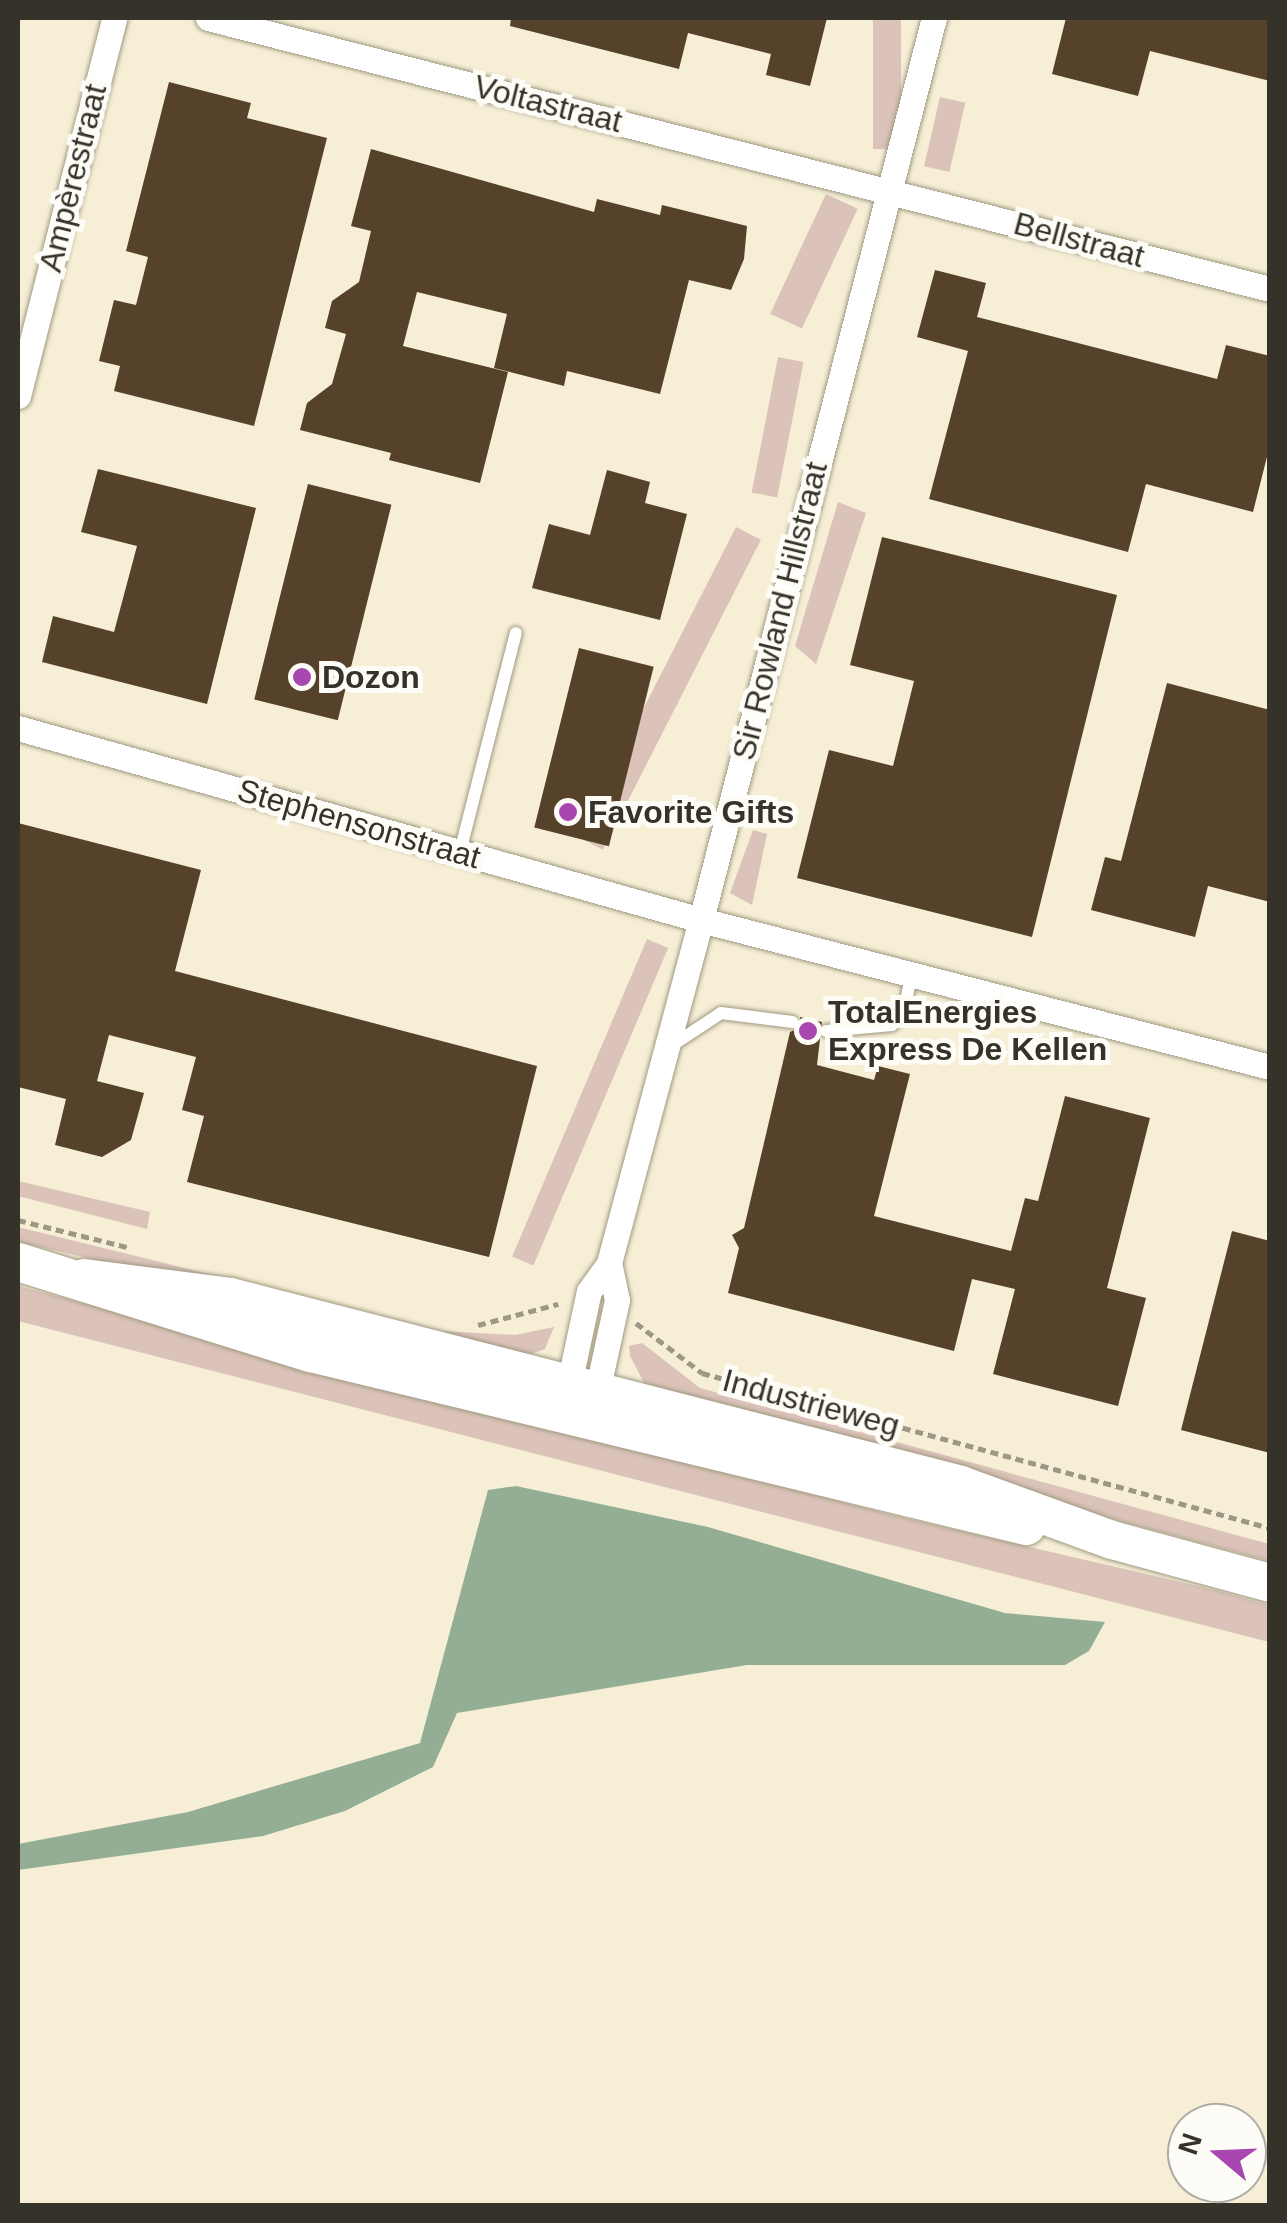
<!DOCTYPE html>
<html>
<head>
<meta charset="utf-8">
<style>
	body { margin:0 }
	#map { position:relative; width:1287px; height:2223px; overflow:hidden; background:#f6efd6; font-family:Helvetica,sans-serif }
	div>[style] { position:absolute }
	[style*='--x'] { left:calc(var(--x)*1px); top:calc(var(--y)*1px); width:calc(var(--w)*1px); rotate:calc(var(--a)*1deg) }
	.green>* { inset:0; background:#dbc3b9; transform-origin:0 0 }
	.water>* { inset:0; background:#94ae95 }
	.building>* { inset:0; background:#56412a; transform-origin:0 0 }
	.path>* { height:5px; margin-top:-2.5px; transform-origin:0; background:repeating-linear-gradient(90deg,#9c9886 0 8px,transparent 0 13px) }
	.roads { filter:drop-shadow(0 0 2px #a09982) drop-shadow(0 0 2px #a09982) }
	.lane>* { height:12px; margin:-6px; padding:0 6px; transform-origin:6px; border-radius:6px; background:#fff }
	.street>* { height:25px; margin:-12.5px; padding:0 12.5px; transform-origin:12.5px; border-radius:12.5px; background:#fff }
	.secondary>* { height:38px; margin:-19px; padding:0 19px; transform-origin:19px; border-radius:19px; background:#fff }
	.dots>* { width:28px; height:28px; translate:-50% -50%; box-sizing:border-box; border:5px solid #fefcf7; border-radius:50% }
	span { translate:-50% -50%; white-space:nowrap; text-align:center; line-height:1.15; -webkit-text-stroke:10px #fefcf7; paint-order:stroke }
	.street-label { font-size:32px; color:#353329 }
	.poi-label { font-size:32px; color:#353329; font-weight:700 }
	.left { translate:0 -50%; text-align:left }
	.frame { position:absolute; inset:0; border:20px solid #353329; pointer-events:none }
	.north { position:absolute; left:1167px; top:2103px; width:100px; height:100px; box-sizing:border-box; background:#fefcf7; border:2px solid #aeaca5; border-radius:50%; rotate:289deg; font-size:28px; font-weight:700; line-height:40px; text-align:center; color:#353329 }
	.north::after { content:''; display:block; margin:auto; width:35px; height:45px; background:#a847af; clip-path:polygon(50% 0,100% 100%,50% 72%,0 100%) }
</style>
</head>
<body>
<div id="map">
	<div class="green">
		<div style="left:873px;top:18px;width:28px;height:131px"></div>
		<div style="left:940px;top:97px;width:26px;height:71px;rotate:13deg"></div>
		<div style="left:826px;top:194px;width:35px;height:132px;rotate:25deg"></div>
		<div style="left:778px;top:357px;width:26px;height:138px;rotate:11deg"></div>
		<div style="clip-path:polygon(838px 502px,866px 513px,816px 664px,795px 646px)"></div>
		<div style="left:736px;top:527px;width:28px;height:348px;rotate:27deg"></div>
		<div style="clip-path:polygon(753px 830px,767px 834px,752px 905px,730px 893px)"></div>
		<div style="left:647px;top:939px;width:23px;height:345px;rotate:23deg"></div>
		<div style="clip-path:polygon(18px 1181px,150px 1212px,147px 1229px,18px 1196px)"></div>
		<div style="clip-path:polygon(18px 1227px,441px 1331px,515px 1335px,554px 1327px,545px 1349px,522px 1357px,18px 1242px)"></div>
		<div style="clip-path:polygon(18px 1286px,896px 1516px,1219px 1591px,1269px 1605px,1269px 1642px,18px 1321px)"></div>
		<div style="clip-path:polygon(642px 1343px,700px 1388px,1269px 1544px,1269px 1561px,651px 1396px,630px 1356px,629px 1346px)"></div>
	</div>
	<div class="water">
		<div style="clip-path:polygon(516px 1486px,708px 1527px,1005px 1613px,1105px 1622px,1089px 1651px,1065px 1665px,747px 1665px,457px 1713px,433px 1767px,345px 1811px,263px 1836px,18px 1870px,18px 1844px,188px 1812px,420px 1743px,488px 1490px)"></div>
	</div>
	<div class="building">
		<div style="clip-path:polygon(511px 18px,827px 18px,810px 86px,766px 75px,771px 54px,688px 33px,679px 69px,510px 26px)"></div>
		<div style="clip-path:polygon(1066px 18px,1270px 18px,1270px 81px,1150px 51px,1138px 96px,1052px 74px)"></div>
		<div style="clip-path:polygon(169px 82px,251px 103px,247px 118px,327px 138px,254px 426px,114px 391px,120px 366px,99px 361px,114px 300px,136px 305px,148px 257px,126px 251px)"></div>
		<div style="clip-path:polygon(371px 149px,594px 212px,597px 199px,660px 215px,662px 205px,747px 226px,744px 259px,731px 290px,689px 280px,660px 394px,567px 371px,564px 386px,494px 368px,507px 314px,417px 292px,403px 346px,508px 372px,480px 483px,389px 460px,391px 453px,300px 430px,307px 403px,332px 384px,346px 334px,325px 328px,332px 301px,359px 282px,371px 231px,351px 226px)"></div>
		<div style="clip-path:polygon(935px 270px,986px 283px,977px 317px,1217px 379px,1226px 345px,1270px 356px,1270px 445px,1253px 512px,1146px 484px,1128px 552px,929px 499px,968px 351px,917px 337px)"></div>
		<div style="clip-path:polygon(98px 469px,256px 508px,207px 704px,42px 662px,53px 616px,114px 632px,137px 546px,81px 532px)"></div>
		<div style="clip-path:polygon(607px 470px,650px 482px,645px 503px,687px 514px,660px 620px,532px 588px,549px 524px,590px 535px)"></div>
		<div style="left:308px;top:484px;width:86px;height:222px;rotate:14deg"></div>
		<div style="clip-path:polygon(882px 537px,1117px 595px,1032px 937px,797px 878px,829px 750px,893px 766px,914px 681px,850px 665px)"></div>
		<div style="left:579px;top:648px;width:77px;height:185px;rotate:14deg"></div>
		<div style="clip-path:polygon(1167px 683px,1270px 710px,1270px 902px,1208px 886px,1195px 937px,1091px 910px,1105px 857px,1121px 861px)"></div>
		<div style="clip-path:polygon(18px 823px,201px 870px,175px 971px,537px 1066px,489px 1257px,187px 1182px,204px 1116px,182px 1110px,196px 1057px,109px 1035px,97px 1081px,144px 1093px,131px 1140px,102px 1157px,55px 1145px,66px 1099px,18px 1087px)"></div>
		<div style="clip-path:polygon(800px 1017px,822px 1022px,817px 1065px,874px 1080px,878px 1066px,910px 1074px,874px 1216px,1011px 1251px,1025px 1198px,1038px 1201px,1065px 1096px,1150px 1118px,1107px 1288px,1146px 1298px,1118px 1406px,993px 1374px,1015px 1289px,972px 1279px,954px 1351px,728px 1293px,739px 1248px,732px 1235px,744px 1228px,790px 1032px,800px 1027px)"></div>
		<div style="clip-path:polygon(1232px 1231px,1270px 1241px,1270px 1453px,1181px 1430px)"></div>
	</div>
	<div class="path">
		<div style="--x:18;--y:1220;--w:116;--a:13.9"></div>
		<div style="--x:636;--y:1323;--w:83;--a:37.1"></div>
		<div style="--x:702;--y:1373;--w:589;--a:15.26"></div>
		<div style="--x:478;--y:1325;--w:83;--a:-14.7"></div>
	</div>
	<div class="roads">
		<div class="lane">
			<div style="--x:460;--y:852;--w:226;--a:-75.7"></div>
			<div style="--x:826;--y:1031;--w:66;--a:-5.2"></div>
			<div style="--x:892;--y:1025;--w:18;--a:-47"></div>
			<div style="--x:904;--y:1012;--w:38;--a:-79"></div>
			<div style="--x:671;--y:1046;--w:60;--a:-33.4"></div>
			<div style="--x:721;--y:1013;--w:72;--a:7.2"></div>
		</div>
		<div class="street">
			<div style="--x:208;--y:18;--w:1096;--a:14.32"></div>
			<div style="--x:18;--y:396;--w:390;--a:-75.7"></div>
			<div style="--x:18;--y:728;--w:709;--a:15.7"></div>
			<div style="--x:701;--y:920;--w:588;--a:14.49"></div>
			<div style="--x:566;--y:1398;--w:109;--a:-77.9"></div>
			<div style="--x:589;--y:1291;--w:34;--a:-54"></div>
			<div style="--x:609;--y:1263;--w:355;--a:-75"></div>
			<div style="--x:701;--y:920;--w:932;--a:-75.52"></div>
			<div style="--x:588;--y:1401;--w:13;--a:-45"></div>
			<div style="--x:597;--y:1392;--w:94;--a:-77.7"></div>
			<div style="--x:617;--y:1300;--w:38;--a:-102"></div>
		</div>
		<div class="secondary">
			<div style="--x:18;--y:1262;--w:307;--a:17.3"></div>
			<div style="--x:311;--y:1353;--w:736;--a:13.6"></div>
			<div style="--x:84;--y:1278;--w:147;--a:7.4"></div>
			<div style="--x:230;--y:1297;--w:755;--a:14.42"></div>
			<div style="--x:961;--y:1485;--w:161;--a:20"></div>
			<div style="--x:1112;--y:1540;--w:164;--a:15.2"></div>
		</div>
	</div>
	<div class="dots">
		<div style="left:302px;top:677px;background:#a847af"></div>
		<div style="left:568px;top:812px;background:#a847af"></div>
		<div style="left:808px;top:1031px;background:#a847af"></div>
	</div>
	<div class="street-label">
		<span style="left:548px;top:104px;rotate:14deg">Voltastraat</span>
		<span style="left:73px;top:178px;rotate:-76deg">Ampèrestraat</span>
		<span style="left:1079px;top:240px;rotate:15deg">Bellstraat</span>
		<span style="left:780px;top:611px;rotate:-76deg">Sir Rowland Hillstraat</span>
		<span style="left:359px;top:824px;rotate:16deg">Stephensonstraat</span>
		<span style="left:811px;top:1403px;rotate:15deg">Industrieweg</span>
	</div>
	<div class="poi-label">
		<span class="left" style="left:322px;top:677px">Dozon</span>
		<span class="left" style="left:588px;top:812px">Favorite Gifts</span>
		<span class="left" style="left:828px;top:1031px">TotalEnergies<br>Express De Kellen</span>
	</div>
	<div class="frame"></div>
	<div class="north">N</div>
</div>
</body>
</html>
